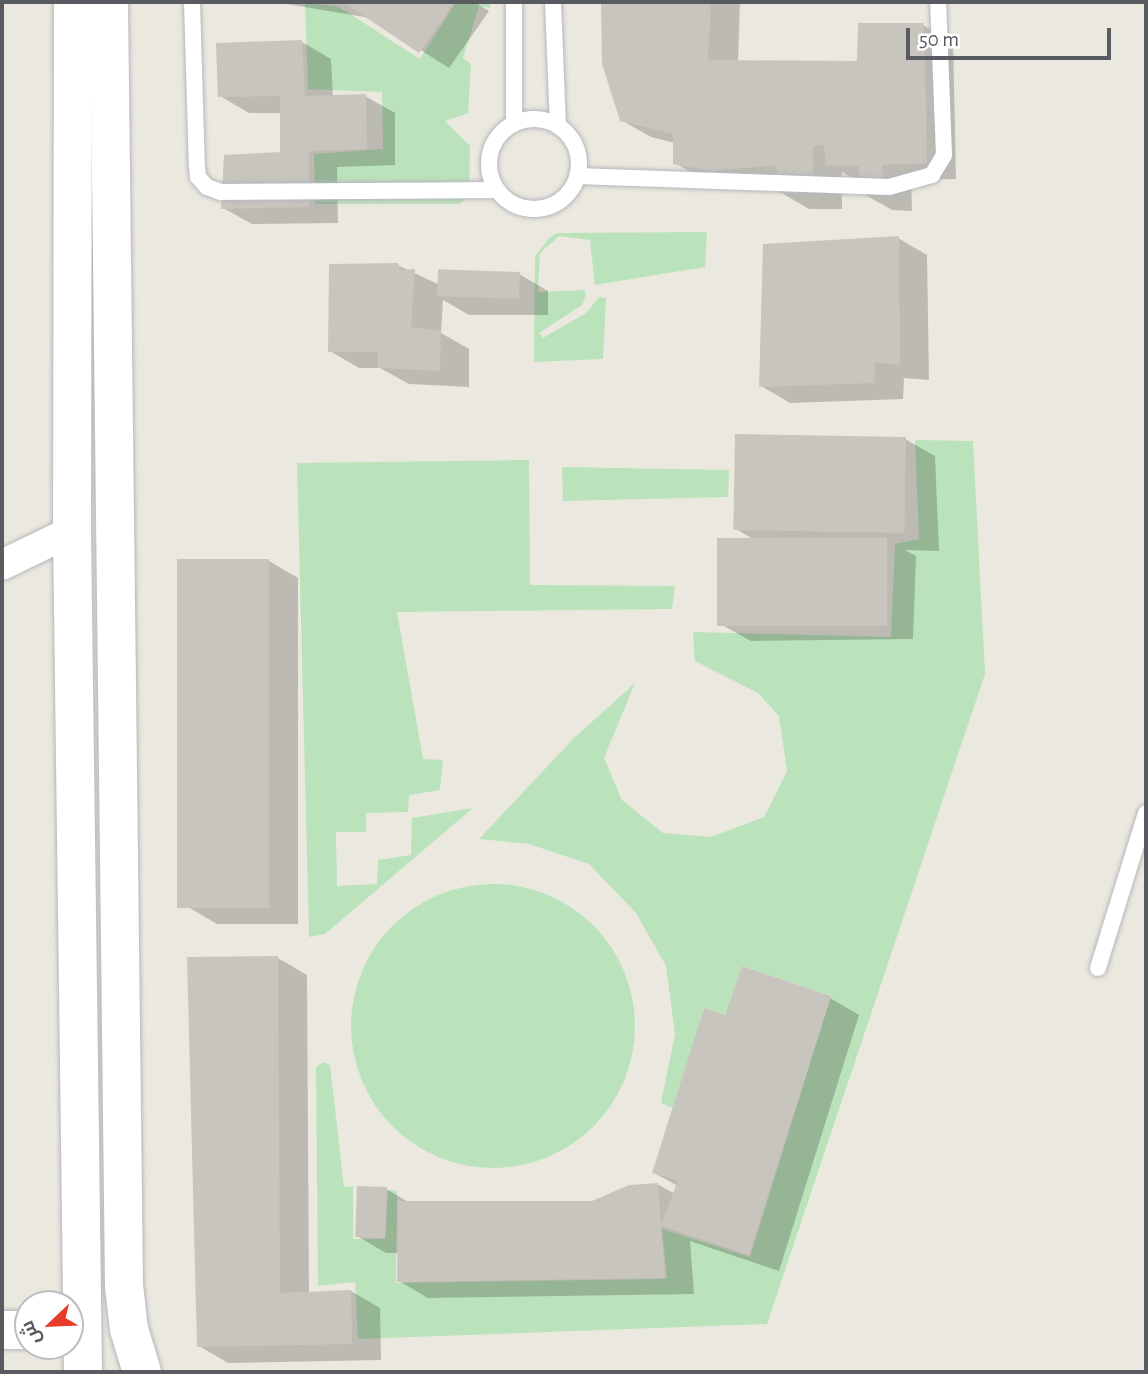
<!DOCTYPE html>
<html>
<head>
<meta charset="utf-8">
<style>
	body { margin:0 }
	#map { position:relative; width:1148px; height:1374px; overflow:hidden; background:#ebe9df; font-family:"Alegreya Sans",Cairo,sans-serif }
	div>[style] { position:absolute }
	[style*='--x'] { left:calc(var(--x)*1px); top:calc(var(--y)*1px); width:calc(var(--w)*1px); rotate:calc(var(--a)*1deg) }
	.green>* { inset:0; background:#bbe3bb }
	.round { border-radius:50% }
	.shadow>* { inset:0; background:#0003 }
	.building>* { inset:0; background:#c8c5be; transform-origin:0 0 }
	.roads { filter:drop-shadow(0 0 2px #b5b7bc) drop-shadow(0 0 2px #b5b7bc) }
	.service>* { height:16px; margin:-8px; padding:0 8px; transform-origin:8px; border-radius:8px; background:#fff }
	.service>.ring { margin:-8px; padding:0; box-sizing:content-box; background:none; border:16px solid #fff; border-radius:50% }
	.minor>* { height:30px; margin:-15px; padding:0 15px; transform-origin:15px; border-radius:15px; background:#fff }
	.tertiary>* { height:38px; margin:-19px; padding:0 19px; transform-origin:19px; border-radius:19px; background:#fff }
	span { translate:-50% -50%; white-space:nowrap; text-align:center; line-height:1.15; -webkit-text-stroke:7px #fff; paint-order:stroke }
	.frame { position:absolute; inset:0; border:4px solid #585b60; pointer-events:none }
	.north { position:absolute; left:14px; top:1290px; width:70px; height:70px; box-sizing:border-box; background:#fff; border:2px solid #bcbdbf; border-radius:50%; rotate:247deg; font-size:19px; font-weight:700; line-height:28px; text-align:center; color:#585b60 }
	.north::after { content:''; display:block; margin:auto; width:24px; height:32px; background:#e73c29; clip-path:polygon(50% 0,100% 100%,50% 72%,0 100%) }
	.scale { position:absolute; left:906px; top:28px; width:205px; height:32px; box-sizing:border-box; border:4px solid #585b60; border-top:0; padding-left:9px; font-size:21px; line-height:24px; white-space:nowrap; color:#585b60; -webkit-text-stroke:5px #fff; paint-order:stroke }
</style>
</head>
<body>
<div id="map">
	<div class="green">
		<div style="clip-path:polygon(305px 2px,339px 7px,420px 59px,456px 2px,490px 2px,490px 8px,479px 6px,463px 58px,471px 64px,468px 113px,445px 121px,470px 146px,469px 197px,459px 204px,315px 204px,314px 154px,383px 149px,382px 92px,308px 89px)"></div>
		<div style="clip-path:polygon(707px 232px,705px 267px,595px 285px,590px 240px,559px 236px,540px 253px,538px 292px,584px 290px,586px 295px,582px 305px,539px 333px,543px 338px,586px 313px,599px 297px,606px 298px,603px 359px,534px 362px,535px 256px,550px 237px,558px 233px)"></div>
		<div style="clip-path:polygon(915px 440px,973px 441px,985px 674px,767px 1324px,358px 1339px,355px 1282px,318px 1286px,316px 1067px,323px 1062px,330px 1065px,344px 1187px,353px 1186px,353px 1239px,385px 1239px,388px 1190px,397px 1191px,396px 1283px,667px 1279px,662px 1229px,750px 1257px,831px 996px,742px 966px,725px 1015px,704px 1008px,673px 1108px,661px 1103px,675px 1034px,666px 966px,636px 913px,589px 864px,529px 844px,479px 839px,574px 738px,635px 683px,604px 758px,622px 800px,663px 833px,711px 837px,764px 817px,787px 771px,779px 716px,758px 693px,695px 661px,693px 632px,891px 637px,895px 544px,919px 539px)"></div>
		<div style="clip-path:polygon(529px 460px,530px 585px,675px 586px,672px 609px,397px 612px,423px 759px,443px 760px,440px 790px,409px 795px,408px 812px,366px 813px,366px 832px,336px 832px,337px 886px,377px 884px,378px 860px,411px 855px,412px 818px,473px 808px,325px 934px,309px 937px,297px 463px)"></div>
		<div style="clip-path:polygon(562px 467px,729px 470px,728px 497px,563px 501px)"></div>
		<div class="round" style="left:351px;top:884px;width:284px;height:284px"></div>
	</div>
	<div class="shadow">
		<div style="clip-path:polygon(275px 2px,474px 2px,489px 11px,449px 68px,370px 18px)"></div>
		<div style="clip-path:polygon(603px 2px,740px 2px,738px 62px,859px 63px,923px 25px,953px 42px,956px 179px,911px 180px,912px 211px,892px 210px,862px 193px,857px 181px,842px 172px,842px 209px,809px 209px,780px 192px,779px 183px,704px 180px,675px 163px,675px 143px,651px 137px,621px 120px,604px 64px)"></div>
		<div style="clip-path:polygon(302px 42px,331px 59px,333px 97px,365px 96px,395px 113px,395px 165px,337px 167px,338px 223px,252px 224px,223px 208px,282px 154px,281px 113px,249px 113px,220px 96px)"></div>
		<div style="clip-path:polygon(898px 238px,927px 255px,929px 380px,904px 378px,903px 399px,790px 403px,761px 386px)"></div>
		<div style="clip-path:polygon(397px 265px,440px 285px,519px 274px,548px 291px,548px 315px,469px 315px,443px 300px,441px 333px,469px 349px,469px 387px,409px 384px,380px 368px,359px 368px,330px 351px)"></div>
		<div style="clip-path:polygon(905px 439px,935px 456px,939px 551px,905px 550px,916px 556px,913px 639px,751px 641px,722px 625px,755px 540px,736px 529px)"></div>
		<div style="clip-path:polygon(269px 561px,298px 578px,298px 924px,217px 924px,188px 907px)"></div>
		<div style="clip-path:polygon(278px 958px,307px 975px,309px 1294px,351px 1291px,380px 1308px,381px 1360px,228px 1363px,199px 1346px)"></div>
		<div style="clip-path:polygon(830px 998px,859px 1015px,779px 1271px,690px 1241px,694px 1294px,428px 1298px,399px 1281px,399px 1253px,386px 1253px,357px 1236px,386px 1189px,410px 1203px,593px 1202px,657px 1184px,675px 1194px,678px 1186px,654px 1173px,726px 1017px)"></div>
	</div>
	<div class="building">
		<div style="clip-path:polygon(343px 2px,455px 2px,419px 53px)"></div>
		<div style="clip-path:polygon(601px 2px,711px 2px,708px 60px,857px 61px,858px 23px,924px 23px,927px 163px,882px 165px,884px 195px,861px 194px,859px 166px,826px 165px,824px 145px,813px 146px,814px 193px,778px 193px,777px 165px,710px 171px,673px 164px,673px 134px,620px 121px,602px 64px)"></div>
		<div style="clip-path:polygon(302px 40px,305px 96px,366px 94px,367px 149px,309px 151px,309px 207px,221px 209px,224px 155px,280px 152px,280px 96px,218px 97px,216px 43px)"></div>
		<div style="clip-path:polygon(899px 236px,900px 364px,875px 363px,874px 383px,759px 387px,763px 244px)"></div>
		<div style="clip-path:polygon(398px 263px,400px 270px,415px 269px,411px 327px,441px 331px,440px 371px,378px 368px,378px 352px,328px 352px,329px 264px)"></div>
		<div style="left:520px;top:272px;width:27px;height:82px;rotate:92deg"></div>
		<div style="left:735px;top:434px;width:171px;height:96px;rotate:1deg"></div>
		<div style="left:717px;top:538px;width:170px;height:88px"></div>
		<div style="left:269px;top:559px;width:349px;height:92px;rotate:90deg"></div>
		<div style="clip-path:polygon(278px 956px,280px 1293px,351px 1290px,352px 1344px,197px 1347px,187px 957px)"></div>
		<div style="clip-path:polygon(742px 966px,831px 996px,749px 1255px,661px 1226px,678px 1180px,652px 1173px,704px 1008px,725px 1015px)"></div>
		<div style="clip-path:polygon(658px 1183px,665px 1278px,397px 1282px,398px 1201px,592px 1201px,629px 1185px)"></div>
		<div style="left:357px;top:1186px;width:30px;height:51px;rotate:2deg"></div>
	</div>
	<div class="roads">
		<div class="service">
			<div style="--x:192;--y:2;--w:164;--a:88.3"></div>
			<div style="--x:197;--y:166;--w:11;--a:85"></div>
			<div style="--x:198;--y:177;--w:13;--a:48"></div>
			<div style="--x:207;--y:187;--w:15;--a:20"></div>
			<div style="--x:221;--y:192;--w:276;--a:-0.4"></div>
			<div style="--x:553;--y:2;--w:124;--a:87.7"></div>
			<div class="ring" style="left:489px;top:119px;width:74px;height:74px"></div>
			<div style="--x:514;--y:124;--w:122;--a:-90"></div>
			<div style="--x:577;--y:176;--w:312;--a:2"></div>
			<div style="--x:889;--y:187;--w:45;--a:-15.6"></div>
			<div style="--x:932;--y:175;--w:23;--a:-59"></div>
			<div style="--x:944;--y:155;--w:153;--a:-92.2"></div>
			<div style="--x:1098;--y:968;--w:162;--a:-72.8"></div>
		</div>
		<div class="minor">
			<div style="--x:2;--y:565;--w:78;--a:-25.9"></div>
		</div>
		<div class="tertiary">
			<div style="--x:73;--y:2;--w:529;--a:90.11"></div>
			<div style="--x:72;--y:531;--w:841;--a:89.25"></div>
			<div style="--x:109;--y:2;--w:1284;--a:89.33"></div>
			<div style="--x:124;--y:1286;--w:43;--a:83.4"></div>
			<div style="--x:129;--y:1329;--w:45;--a:73.2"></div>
			<div style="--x:2;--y:1330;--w:26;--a:0"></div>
		</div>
	</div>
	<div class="frame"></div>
	<div class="north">ش</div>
	<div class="scale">50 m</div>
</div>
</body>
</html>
